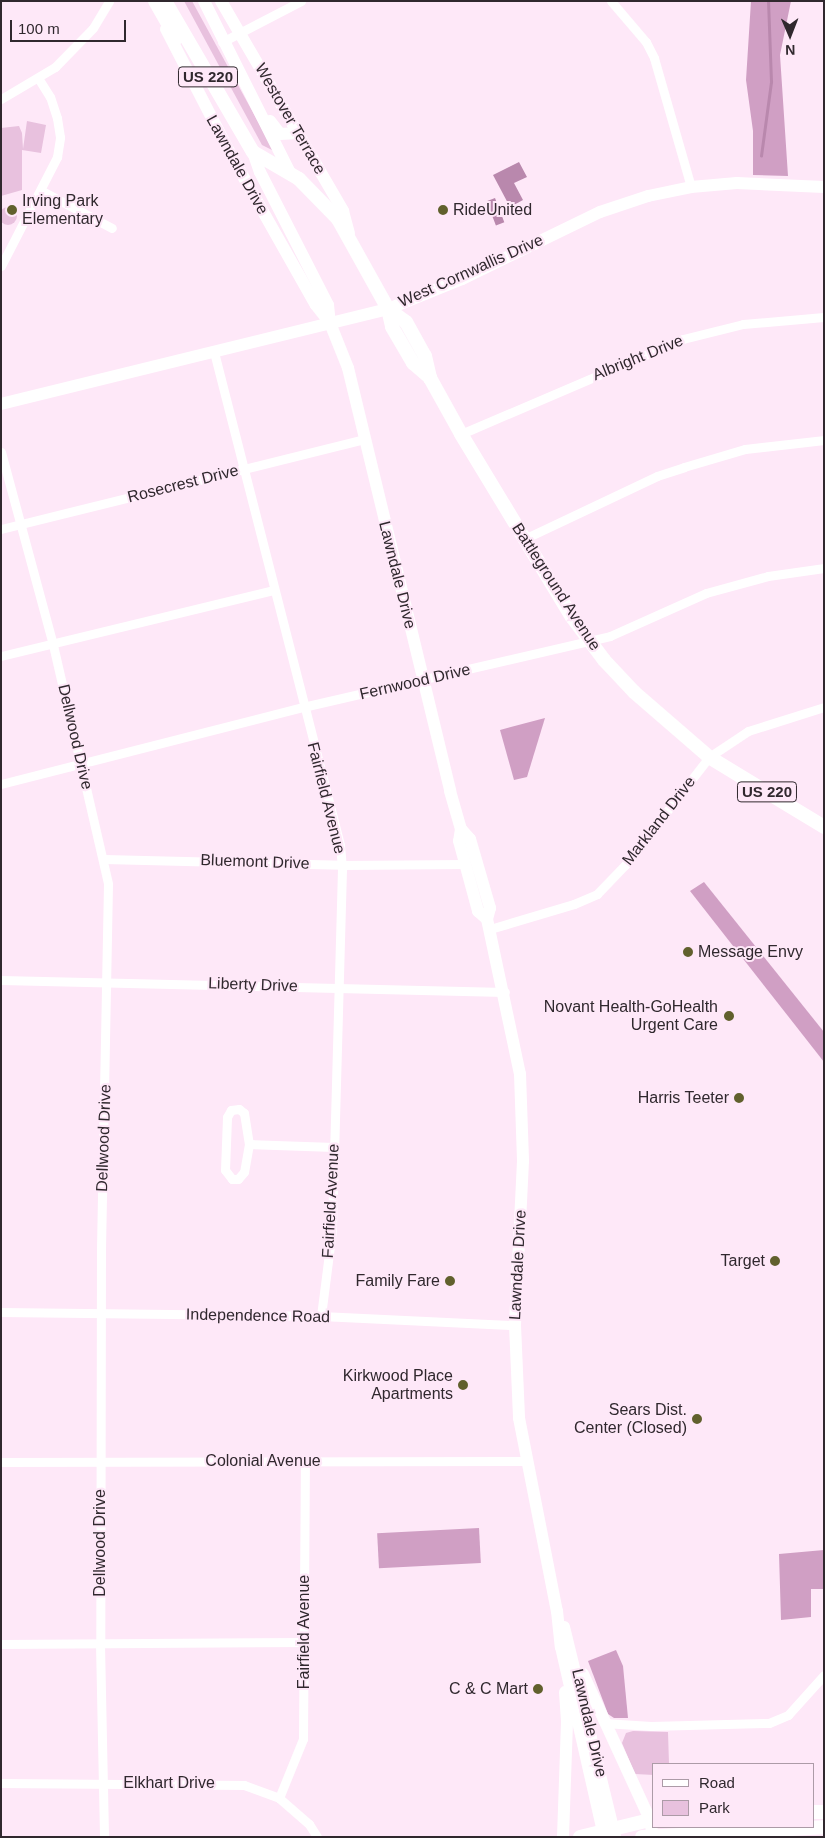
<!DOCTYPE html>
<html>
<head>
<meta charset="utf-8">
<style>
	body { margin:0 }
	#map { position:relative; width:825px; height:1838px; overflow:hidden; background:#fee8f8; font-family:Helvetica,sans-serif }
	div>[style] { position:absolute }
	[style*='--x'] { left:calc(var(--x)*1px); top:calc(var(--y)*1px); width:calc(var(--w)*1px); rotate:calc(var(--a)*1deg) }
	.green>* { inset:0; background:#e8c1de }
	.round { border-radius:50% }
	.forest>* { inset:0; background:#d09fc4; transform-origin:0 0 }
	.water>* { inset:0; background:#b988ad; transform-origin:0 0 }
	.stream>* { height:2.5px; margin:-1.25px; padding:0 1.25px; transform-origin:1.25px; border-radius:1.25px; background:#b988ad }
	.street>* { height:9px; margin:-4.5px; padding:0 4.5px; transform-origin:4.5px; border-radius:4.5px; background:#fff }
	.secondary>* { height:12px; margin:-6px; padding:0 6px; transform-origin:6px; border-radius:6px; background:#fff }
	.primary>* { height:14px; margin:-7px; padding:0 7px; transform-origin:7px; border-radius:7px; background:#fff }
	.dots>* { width:14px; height:14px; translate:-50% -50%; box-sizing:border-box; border:2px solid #fee8f8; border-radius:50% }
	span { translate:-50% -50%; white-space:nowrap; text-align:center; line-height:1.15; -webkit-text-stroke:4px #fee8f8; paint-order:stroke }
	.shield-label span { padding:1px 4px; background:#fee8f8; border:1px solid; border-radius:4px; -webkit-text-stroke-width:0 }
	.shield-label { font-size:15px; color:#30282e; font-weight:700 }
	.street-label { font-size:16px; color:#30282e }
	.poi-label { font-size:16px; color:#30282e }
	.left { translate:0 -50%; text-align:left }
	.right { translate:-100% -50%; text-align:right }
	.frame { position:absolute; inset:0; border:2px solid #30282e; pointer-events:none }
	.legend { position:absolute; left:652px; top:1763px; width:162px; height:65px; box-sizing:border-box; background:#fee8f8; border:1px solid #ac9ba7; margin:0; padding:6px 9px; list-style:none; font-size:15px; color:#30282e }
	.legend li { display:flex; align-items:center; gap:10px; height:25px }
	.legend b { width:25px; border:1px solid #ac9ba7 }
	.north { position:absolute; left:765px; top:10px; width:50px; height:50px; -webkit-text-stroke:4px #fee8f8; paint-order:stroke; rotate:179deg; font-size:14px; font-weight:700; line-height:20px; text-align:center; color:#30282e }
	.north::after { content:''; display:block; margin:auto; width:18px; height:22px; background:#30282e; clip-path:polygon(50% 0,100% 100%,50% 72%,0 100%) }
	.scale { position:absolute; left:10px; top:20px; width:116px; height:22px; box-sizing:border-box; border:2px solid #30282e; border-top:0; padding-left:6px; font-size:15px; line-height:18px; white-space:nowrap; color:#30282e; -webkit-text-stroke:4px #fee8f8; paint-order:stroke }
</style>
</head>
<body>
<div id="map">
	<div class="green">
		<div style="clip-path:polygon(184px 1px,192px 1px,274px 151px,262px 145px)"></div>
		<div style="clip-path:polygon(27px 121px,46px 125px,41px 153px,22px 150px,22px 190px,1px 196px,1px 128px,19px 126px,22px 133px,23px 149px)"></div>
		<div class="round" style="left:-1px;top:207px;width:18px;height:18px"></div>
		<div style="clip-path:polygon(633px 1731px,668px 1732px,669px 1764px,654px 1764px,654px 1775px,635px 1774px,622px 1743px,626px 1733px)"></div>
	</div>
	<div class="forest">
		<div style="clip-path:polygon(751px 1px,791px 1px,780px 55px,788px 176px,753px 175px,753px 131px,746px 80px)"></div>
		<div style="clip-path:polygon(545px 718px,527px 777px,514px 780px,500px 730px)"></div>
		<div style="clip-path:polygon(704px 882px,824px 1032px,824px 1062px,690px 891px)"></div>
		<div style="left:479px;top:1528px;width:35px;height:102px;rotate:87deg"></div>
		<div style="clip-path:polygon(824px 1550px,824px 1589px,811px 1589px,811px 1617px,781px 1620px,779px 1554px)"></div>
		<div style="clip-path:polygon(616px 1650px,623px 1666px,628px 1718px,614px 1718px,608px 1714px,588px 1661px)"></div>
	</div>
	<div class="water">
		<div style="clip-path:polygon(519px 162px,527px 177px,514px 183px,523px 200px,510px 207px,493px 175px)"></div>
		<div style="left:495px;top:198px;width:26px;height:9px;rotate:69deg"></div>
	</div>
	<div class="stream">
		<div style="--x:761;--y:156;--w:75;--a:-82.3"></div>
		<div style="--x:771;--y:82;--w:81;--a:-92.1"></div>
	</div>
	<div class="street">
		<div style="--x:611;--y:1;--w:54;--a:49.5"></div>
		<div style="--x:646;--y:42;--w:18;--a:63"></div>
		<div style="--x:654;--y:58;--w:134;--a:74"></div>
		<div style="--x:222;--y:42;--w:89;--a:-27.4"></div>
		<div style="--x:1;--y:99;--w:63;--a:-30.7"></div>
		<div style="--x:55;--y:67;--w:54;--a:-45.7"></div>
		<div style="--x:93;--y:28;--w:31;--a:-59"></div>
		<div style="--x:42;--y:191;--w:79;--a:27.9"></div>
		<div style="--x:1;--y:266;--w:123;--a:-62.8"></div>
		<div style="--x:57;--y:157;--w:20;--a:-81"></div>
		<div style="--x:60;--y:137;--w:19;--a:-99"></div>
		<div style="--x:57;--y:118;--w:22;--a:-108"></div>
		<div style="--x:50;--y:97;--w:22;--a:-122"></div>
		<div style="--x:214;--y:352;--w:509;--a:75.66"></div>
		<div style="--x:340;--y:845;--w:24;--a:85"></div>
		<div style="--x:342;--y:869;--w:361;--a:91.6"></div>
		<div style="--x:332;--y:1230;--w:87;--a:97.3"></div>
		<div style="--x:461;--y:434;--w:241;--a:-23.2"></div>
		<div style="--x:683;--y:339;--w:62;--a:-14"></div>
		<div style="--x:743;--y:324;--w:81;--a:-4.9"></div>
		<div style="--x:1;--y:452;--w:200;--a:74.9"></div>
		<div style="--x:53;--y:645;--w:245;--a:77"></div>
		<div style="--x:108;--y:884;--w:364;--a:91.1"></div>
		<div style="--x:101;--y:1248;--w:396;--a:90.1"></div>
		<div style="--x:100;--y:1644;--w:193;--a:88.8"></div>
		<div style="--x:1;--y:529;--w:374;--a:-13.9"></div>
		<div style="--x:524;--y:539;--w:147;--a:-25.3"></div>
		<div style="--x:657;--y:476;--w:28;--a:-18"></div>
		<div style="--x:684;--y:467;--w:64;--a:-16.4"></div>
		<div style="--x:745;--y:449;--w:80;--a:-6.5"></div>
		<div style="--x:1;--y:656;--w:281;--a:-13.6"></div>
		<div style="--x:1;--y:784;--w:312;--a:-14.3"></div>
		<div style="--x:303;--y:707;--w:315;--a:-13"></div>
		<div style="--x:610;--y:636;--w:105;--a:-24.1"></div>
		<div style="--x:706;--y:593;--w:64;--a:-15.3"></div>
		<div style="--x:768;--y:576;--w:57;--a:-8.1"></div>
		<div style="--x:104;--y:859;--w:238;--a:1.4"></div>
		<div style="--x:342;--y:865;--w:124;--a:-0.5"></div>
		<div style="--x:490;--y:929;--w:88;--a:-16.6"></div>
		<div style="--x:574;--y:904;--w:25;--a:-23"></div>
		<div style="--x:597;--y:894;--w:40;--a:-46"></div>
		<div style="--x:625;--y:865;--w:137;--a:-52.1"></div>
		<div style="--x:709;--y:757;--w:47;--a:-33.7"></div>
		<div style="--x:748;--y:731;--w:80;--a:-17.5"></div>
		<div style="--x:1;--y:980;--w:504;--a:1.36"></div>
		<div style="--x:239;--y:1109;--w:6;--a:39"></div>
		<div style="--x:244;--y:1113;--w:31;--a:81"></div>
		<div style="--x:249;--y:1144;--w:28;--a:100"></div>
		<div style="--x:244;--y:1172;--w:9;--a:131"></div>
		<div style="--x:238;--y:1179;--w:6;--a:180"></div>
		<div style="--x:232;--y:1179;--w:11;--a:-128"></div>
		<div style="--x:225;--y:1170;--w:53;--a:-87.8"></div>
		<div style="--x:227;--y:1117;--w:8;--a:-60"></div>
		<div style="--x:231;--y:1110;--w:8;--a:-7"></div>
		<div style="--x:249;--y:1144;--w:85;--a:2"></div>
		<div style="--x:1;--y:1312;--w:320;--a:0.7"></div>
		<div style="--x:321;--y:1316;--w:194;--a:2.7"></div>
		<div style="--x:1;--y:1462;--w:524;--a:-0.11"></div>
		<div style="--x:1;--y:1644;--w:303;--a:-0.4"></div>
		<div style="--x:604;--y:1723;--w:47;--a:3.7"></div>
		<div style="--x:651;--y:1726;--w:118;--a:-1.5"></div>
		<div style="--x:769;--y:1723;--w:21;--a:-23"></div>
		<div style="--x:788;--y:1715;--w:54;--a:-48"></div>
		<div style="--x:1;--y:1783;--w:243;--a:0.5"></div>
		<div style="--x:244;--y:1785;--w:37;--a:20"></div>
		<div style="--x:279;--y:1798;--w:40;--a:41"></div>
		<div style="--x:309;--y:1824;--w:15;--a:58"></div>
		<div style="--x:279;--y:1798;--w:64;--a:-67.9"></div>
		<div style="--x:303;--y:1739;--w:278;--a:-89.6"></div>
	</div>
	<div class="secondary">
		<div style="--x:204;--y:1;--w:195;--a:63.4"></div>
		<div style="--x:221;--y:1;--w:243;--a:59.8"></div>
		<div style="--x:343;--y:211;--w:23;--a:75"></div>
		<div style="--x:166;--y:29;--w:142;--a:62.7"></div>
		<div style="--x:231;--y:155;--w:172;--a:60.5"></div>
		<div style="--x:316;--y:305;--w:23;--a:52"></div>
		<div style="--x:330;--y:323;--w:48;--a:68.2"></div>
		<div style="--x:348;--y:368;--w:435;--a:76.4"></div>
		<div style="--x:450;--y:791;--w:40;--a:74"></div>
		<div style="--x:461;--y:829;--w:13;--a:48"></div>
		<div style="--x:470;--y:839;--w:72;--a:73.8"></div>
		<div style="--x:490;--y:908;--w:11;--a:105"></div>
		<div style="--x:487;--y:919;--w:158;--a:78"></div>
		<div style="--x:520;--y:1074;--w:87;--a:88"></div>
		<div style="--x:523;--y:1161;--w:164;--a:92.8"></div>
		<div style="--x:515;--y:1325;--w:93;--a:87.5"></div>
		<div style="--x:519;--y:1418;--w:197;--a:78.9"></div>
		<div style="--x:557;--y:1611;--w:36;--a:84"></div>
		<div style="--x:561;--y:1647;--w:195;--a:77.2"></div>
		<div style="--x:270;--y:121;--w:16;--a:52"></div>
		<div style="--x:280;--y:134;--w:18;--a:-3"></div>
		<div style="--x:253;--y:152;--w:21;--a:71"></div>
		<div style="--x:260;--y:172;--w:149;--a:62.9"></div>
		<div style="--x:328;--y:305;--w:18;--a:84"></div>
		<div style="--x:1;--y:404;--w:398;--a:-13.8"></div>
		<div style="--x:388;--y:309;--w:80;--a:-22.1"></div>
		<div style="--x:462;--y:279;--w:153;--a:-25.9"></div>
		<div style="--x:600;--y:212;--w:51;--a:-18.4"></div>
		<div style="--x:648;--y:196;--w:44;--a:-11.8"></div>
		<div style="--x:691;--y:187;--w:46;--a:-5"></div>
		<div style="--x:737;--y:183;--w:87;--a:2.6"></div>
		<div style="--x:461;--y:829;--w:12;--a:99"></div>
		<div style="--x:459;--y:841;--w:73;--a:74.8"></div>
		<div style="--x:478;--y:911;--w:12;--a:42"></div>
		<div style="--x:564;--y:1627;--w:216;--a:76.3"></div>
		<div style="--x:583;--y:1674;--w:161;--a:65.3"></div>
		<div style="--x:650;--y:1820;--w:17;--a:80"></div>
		<div style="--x:563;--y:1837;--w:116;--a:-88"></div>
		<div style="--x:567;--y:1721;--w:29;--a:-94"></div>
	</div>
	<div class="primary">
		<div style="--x:155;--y:1;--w:43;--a:60.4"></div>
		<div style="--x:165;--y:1;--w:175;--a:59.8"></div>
		<div style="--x:253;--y:152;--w:53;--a:30.4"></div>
		<div style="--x:299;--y:179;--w:56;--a:45.7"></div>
		<div style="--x:338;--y:219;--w:103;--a:60.9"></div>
		<div style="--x:388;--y:309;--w:18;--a:77"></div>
		<div style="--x:392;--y:327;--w:42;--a:59.7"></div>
		<div style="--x:413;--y:363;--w:23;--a:41"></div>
		<div style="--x:388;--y:309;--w:22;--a:36"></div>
		<div style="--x:406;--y:322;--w:39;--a:61"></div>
		<div style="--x:425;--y:356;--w:23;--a:77"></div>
		<div style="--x:430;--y:378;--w:64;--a:61"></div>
		<div style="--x:461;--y:434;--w:214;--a:58.8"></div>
		<div style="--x:572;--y:617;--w:54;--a:53.3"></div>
		<div style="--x:604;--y:660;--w:44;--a:46.8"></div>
		<div style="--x:634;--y:692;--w:99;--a:40.9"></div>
		<div style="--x:709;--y:757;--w:135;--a:31.3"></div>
		<div style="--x:814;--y:1812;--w:10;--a:0"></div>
		<div style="--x:580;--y:1837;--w:76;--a:-13.7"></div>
		<div style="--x:642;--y:1837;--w:182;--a:-3.1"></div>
	</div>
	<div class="dots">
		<div style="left:12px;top:210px;background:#61602d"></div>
		<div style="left:443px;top:210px;background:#61602d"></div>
		<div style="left:688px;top:952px;background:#61602d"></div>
		<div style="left:729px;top:1016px;background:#61602d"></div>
		<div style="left:739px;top:1098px;background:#61602d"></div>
		<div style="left:775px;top:1261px;background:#61602d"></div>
		<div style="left:450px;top:1281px;background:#61602d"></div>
		<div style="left:463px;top:1385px;background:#61602d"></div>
		<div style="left:697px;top:1419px;background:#61602d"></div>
		<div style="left:538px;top:1689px;background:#61602d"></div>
	</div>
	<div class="shield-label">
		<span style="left:208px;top:77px">US 220</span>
		<span style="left:767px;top:792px">US 220</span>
	</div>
	<div class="street-label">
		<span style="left:290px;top:119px;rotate:60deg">Westover Terrace</span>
		<span style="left:237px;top:165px;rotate:61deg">Lawndale Drive</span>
		<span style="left:471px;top:271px;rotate:-24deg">West Cornwallis Drive</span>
		<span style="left:638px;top:358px;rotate:-22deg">Albright Drive</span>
		<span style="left:183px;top:484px;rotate:-14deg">Rosecrest Drive</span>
		<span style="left:397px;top:575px;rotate:76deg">Lawndale Drive</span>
		<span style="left:556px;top:587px;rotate:57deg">Battleground Avenue</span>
		<span style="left:415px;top:682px;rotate:-13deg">Fernwood Drive</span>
		<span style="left:75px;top:737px;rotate:77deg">Dellwood Drive</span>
		<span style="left:326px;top:798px;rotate:76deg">Fairfield Avenue</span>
		<span style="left:659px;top:821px;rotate:-52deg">Markland Drive</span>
		<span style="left:255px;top:862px;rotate:2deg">Bluemont Drive</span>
		<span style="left:253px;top:985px;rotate:2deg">Liberty Drive</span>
		<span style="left:104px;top:1138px;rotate:-88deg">Dellwood Drive</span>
		<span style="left:331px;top:1201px;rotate:-87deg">Fairfield Avenue</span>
		<span style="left:518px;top:1265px;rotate:-87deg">Lawndale Drive</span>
		<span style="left:258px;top:1316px;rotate:1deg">Independence Road</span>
		<span style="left:263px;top:1461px">Colonial Avenue</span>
		<span style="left:100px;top:1543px;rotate:-90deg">Dellwood Drive</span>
		<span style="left:304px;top:1632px;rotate:-90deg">Fairfield Avenue</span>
		<span style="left:589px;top:1723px;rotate:77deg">Lawndale Drive</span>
		<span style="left:169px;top:1783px">Elkhart Drive</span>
	</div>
	<div class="poi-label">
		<span class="left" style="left:22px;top:210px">Irving Park<br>Elementary</span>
		<span class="left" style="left:453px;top:210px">RideUnited</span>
		<span class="left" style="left:698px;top:952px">Message Envy</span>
		<span class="right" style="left:718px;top:1016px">Novant Health-GoHealth<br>Urgent Care</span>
		<span class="right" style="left:729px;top:1098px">Harris Teeter</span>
		<span class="right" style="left:765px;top:1261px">Target</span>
		<span class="right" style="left:440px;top:1281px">Family Fare</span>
		<span class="right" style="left:453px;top:1385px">Kirkwood Place<br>Apartments</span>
		<span class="right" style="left:687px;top:1419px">Sears Dist.<br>Center (Closed)</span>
		<span class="right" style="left:528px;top:1689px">C &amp; C Mart</span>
	</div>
	<div class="frame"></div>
	<ul class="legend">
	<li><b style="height:6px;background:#fff"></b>Road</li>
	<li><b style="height:14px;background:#e8c1de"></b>Park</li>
	</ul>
	<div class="north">N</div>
	<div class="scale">100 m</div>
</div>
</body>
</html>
